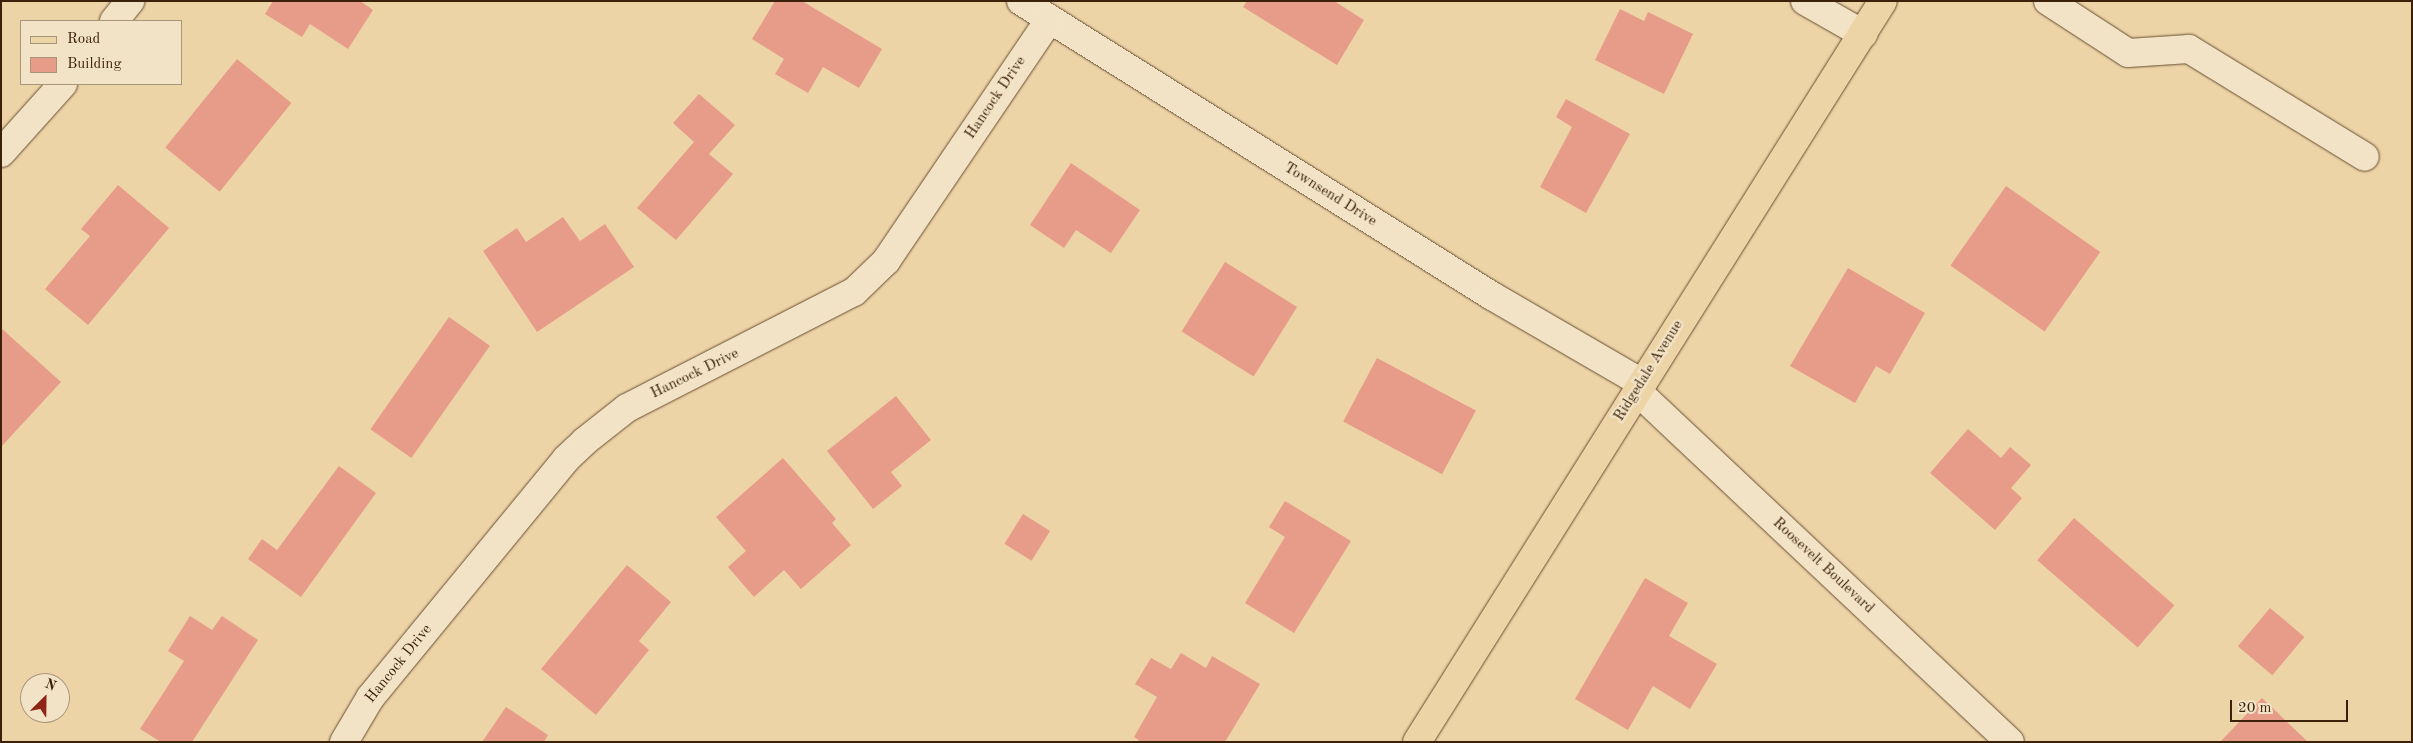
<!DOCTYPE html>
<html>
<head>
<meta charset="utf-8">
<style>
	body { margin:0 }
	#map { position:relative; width:2413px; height:743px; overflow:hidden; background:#edd4a7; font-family:"Old Standard TT",serif }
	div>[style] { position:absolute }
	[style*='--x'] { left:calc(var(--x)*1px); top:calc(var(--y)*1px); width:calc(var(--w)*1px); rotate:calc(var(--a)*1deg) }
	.building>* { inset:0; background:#e79c89; transform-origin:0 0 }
	.roads { filter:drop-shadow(0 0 1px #684e31) drop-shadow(0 0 1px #684e31) }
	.minor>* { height:28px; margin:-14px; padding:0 14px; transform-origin:14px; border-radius:14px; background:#f3e3c6 }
	.major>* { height:28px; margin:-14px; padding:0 14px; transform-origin:14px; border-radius:14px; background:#edd4a7 }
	span { translate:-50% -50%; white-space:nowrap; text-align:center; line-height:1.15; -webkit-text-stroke:4.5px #f3e3c6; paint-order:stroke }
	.street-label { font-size:15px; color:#3b210a }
	.frame { position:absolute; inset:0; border:2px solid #3b210a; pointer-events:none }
	.legend { position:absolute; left:20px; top:20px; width:162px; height:65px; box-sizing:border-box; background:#f3e3c6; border:1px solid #a9957b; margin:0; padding:6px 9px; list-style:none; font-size:15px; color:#3b210a }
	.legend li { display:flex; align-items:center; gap:10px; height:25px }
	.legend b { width:25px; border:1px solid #a9957b }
	.north { position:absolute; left:20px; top:673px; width:50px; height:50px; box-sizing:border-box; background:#f3e3c6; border:1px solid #a9957b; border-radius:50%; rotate:23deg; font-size:14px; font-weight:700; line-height:20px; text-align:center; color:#3b210a }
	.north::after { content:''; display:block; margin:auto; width:18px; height:22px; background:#8f2418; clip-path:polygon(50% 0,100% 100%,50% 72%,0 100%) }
	.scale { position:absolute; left:2230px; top:700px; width:118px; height:22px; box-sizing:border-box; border:2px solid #3b210a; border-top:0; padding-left:6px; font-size:15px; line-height:18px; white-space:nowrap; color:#3b210a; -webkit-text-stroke:4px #f3e3c6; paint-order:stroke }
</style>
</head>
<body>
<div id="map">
	<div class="building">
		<div style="clip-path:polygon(273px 1px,360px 1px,373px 10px,348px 49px,310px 24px,302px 37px,265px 14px)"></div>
		<div style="clip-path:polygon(775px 1px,802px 1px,882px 49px,859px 88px,823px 67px,808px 93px,775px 74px,784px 59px,752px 39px)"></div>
		<div style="clip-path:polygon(1247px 1px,1334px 1px,1364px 20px,1337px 65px,1243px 7px)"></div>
		<div style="clip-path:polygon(1620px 9px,1644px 21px,1648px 12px,1693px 34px,1664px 94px,1595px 60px)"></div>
		<div style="left:237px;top:59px;width:70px;height:114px;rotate:39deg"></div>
		<div style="clip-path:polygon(699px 94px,735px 125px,709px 154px,733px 174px,676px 240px,637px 208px,694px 142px,673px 123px)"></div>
		<div style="clip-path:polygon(1566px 99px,1630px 134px,1586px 213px,1540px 187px,1572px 127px,1556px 117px)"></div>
		<div style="clip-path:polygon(1071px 163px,1140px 210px,1111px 253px,1076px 230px,1064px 248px,1030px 225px)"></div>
		<div style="clip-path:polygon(118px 185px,169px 228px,88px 325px,45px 289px,90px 236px,81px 229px)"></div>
		<div style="left:2006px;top:186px;width:115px;height:97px;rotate:35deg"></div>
		<div style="clip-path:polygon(563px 217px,580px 241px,605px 224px,634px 267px,537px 332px,483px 251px,517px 228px,526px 242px)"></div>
		<div style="left:1225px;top:262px;width:85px;height:82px;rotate:32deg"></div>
		<div style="clip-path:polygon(1848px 268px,1925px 313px,1890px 374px,1876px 366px,1855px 403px,1790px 366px)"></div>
		<div style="left:449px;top:317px;width:50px;height:137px;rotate:35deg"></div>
		<div style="clip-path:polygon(1px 328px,61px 382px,1px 447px)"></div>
		<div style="left:1377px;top:358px;width:112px;height:72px;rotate:28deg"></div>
		<div style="clip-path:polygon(896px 396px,931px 440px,891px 472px,902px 486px,873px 509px,827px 451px)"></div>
		<div style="clip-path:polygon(1968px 429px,2001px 458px,2010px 447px,2031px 465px,2011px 488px,2022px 498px,1995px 530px,1930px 473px)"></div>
		<div style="clip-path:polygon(783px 458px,836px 519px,832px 523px,851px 545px,801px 589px,784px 570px,754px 597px,728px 567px,746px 551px,716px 517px)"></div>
		<div style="clip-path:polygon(339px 466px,376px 493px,301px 597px,248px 559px,262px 539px,277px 550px)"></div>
		<div style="clip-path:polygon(1285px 501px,1351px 541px,1294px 633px,1245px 603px,1285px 537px,1269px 527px)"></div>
		<div style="left:1023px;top:514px;width:32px;height:35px;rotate:32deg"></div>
		<div style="left:2074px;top:518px;width:133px;height:56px;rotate:41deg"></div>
		<div style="clip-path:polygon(627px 565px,671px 602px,639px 641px,649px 650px,596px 715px,541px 669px)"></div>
		<div style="clip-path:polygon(1645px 578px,1688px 603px,1669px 636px,1717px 664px,1690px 709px,1653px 686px,1628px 730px,1575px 699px)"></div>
		<div style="left:2270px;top:608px;width:45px;height:50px;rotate:40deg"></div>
		<div style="clip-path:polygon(190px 616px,212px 630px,222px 616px,258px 640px,192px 742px,161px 742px,140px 729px,184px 661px,168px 651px)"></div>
		<div style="clip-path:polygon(1181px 653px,1206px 668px,1212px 656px,1260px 684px,1225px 742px,1141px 742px,1134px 737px,1157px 697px,1135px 684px,1151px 658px,1171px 669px)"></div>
		<div style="clip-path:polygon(2262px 698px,2308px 742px,2220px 742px)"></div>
		<div style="clip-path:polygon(506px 707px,548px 735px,544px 742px,482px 742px)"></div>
	</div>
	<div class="roads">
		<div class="minor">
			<div style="--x:1021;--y:1;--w:556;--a:32.06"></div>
			<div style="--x:1492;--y:296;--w:173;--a:30.1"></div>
			<div style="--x:1805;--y:1;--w:67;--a:29.6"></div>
			<div style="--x:2048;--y:1;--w:95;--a:33"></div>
			<div style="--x:2128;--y:53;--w:61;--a:-3.8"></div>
			<div style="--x:2189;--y:49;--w:206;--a:31.5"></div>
			<div style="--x:114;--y:21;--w:26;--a:-51"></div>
			<div style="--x:1;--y:153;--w:93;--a:-48.1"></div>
			<div style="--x:1637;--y:391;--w:512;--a:43.26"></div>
			<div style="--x:344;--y:742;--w:51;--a:-59.4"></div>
			<div style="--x:370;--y:698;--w:309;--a:-50.6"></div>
			<div style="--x:566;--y:459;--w:26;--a:-43"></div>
			<div style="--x:585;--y:441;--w:53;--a:-38.2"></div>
			<div style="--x:627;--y:408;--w:255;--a:-27.1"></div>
			<div style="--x:854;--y:292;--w:45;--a:-44.1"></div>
			<div style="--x:886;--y:261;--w:292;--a:-55.9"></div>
		</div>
		<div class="major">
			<div style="--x:1417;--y:742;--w:875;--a:-57.84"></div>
		</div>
	</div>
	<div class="street-label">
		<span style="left:996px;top:98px;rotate:-56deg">Hancock Drive</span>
		<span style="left:1330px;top:195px;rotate:32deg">Townsend Drive</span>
		<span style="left:1649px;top:371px;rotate:-58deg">Ridgedale Avenue</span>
		<span style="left:695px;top:374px;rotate:-26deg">Hancock Drive</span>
		<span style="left:1823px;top:566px;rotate:43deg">Roosevelt Boulevard</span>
		<span style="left:399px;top:664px;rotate:-51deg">Hancock Drive</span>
	</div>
	<div class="frame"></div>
	<ul class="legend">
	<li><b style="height:6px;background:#edd4a7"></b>Road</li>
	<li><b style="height:14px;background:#e79c89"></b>Building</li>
	</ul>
	<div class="north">N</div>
	<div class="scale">20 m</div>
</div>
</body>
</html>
